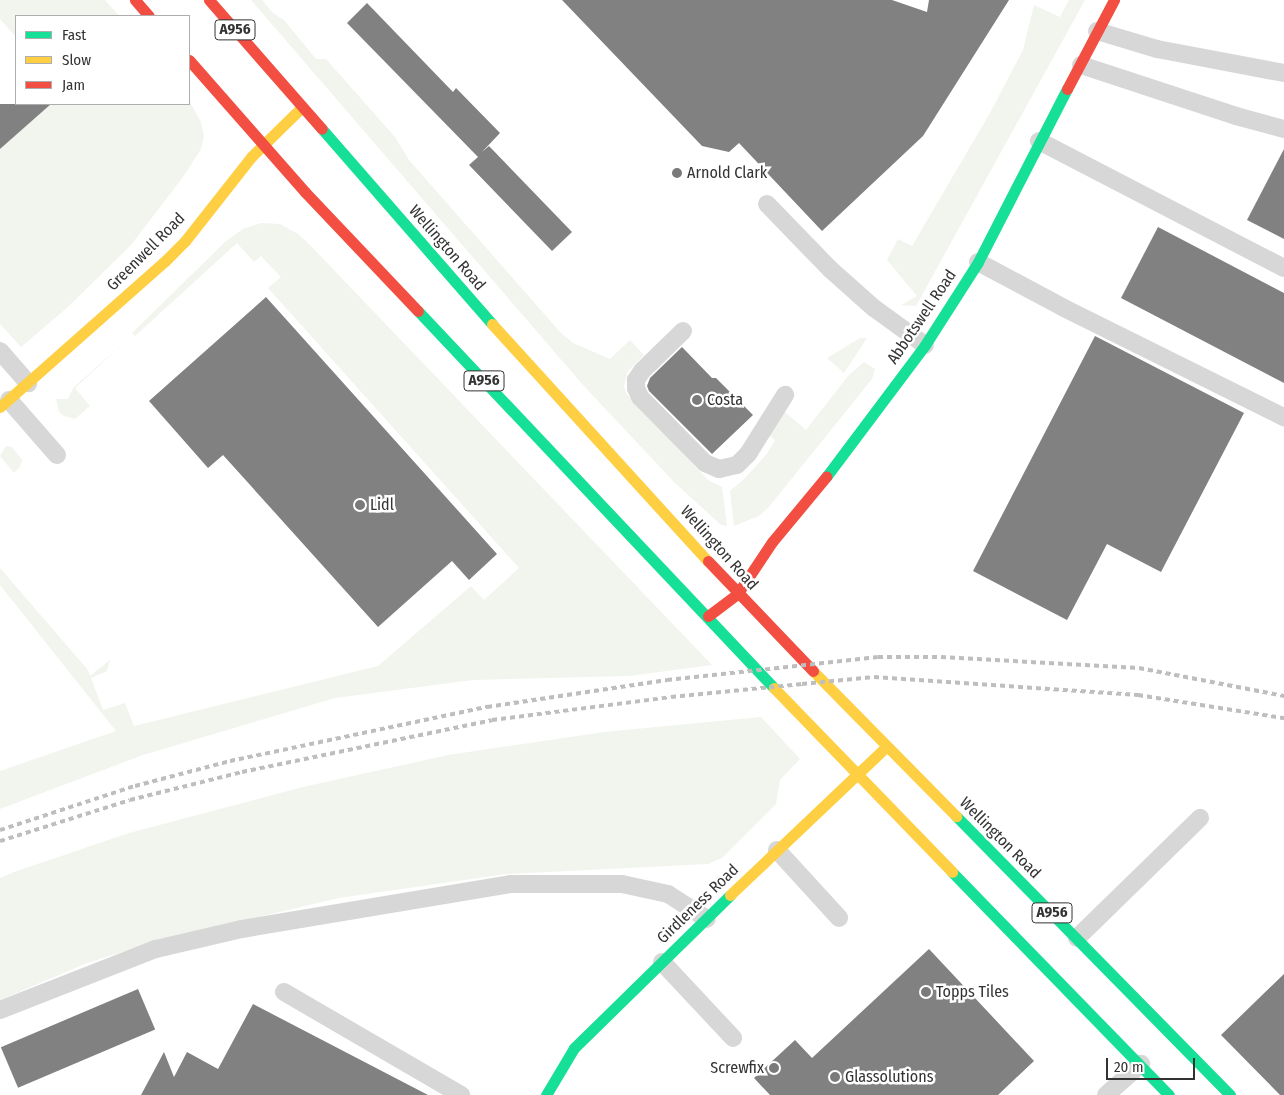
<!DOCTYPE html>
<html>
<head>
<meta charset="utf-8">
<style>
	body { margin:0 }
	#map { position:relative; width:1284px; height:1095px; overflow:hidden; background:#fff; font-family:"Fira Sans Condensed",sans-serif }
	div>[style] { position:absolute }
	[style*='--x'] { left:calc(var(--x)*1px); top:calc(var(--y)*1px); width:calc(var(--w)*1px); rotate:calc(var(--a)*1deg) }
	.green>* { inset:0; background:#f1f5ed }
	.building>* { inset:0; background:#818181; transform-origin:0 0 }
	.lane>* { height:18px; margin:-9px; padding:0 9px; transform-origin:9px; border-radius:9px; background:#d7d7d7 }
	.fast>* { height:11px; margin:-5.5px; padding:0 5.5px; transform-origin:5.5px; border-radius:5.5px; background:#16e098 }
	.slow>* { height:11px; margin:-5.5px; padding:0 5.5px; transform-origin:5.5px; border-radius:5.5px; background:#ffcf43 }
	.jam>* { height:11px; margin:-5.5px; padding:0 5.5px; transform-origin:5.5px; border-radius:5.5px; background:#f24e42 }
	.rail>* { height:4px; margin-top:-2px; transform-origin:0; background:repeating-linear-gradient(90deg,#bebebe 0 5px,transparent 0 9px) }
	.dots>* { width:14px; height:14px; translate:-50% -50%; box-sizing:border-box; border:2px solid #fff; border-radius:50% }
	span { translate:-50% -50%; white-space:nowrap; text-align:center; line-height:1.15; -webkit-text-stroke:5px #fff; paint-order:stroke }
	.shield-label span { padding:1px 4px; background:#fff; border:1px solid; border-radius:4px; -webkit-text-stroke-width:0 }
	.shield-label { font-size:15px; color:#333; font-weight:700 }
	.poi-label { font-size:16px; color:#333 }
	.left { translate:0 -50%; text-align:left }
	.right { translate:-100% -50%; text-align:right }
	.street-label { font-size:16px; color:#333 }
	.legend { position:absolute; left:15px; top:15px; width:175px; height:90px; box-sizing:border-box; background:#fff; border:1px solid #adadad; margin:0; padding:6px 9px; list-style:none; font-size:15px; color:#333 }
	.legend li { display:flex; align-items:center; gap:10px; height:25px }
	.legend b { width:25px; border:1px solid #adadad }
	.scale { position:absolute; left:1106px; top:1058px; width:89px; height:22px; box-sizing:border-box; border:2px solid #333; border-top:0; padding-left:6px; font-size:15px; line-height:18px; white-space:nowrap; color:#333; -webkit-text-stroke:4px #fff; paint-order:stroke }
</style>
</head>
<body>
<div id="map">
	<div class="green">
		<div style="clip-path:polygon(0 0,105px 0,119px 16px,16px 16px,16px 37px,0 19px)"></div>
		<div style="clip-path:polygon(251px 0,262px 0,273px 13px,284px 20px,316px 59px,326px 59px,395px 137px,409px 160px,561px 333px,573px 343px,610px 359px,630px 340px,644px 355px,628px 371px,624px 386px,626px 393px,708px 480px,722px 487px,727px 526px,721px 525px,674px 482px,583px 385px)"></div>
		<div style="clip-path:polygon(1069px 0,1085px 0,916px 306px,901px 305px,917px 296px,887px 260px,898px 239px,912px 246px,990px 113px,1023px 50px,1034px 5px,1060px 17px)"></div>
		<div style="clip-path:polygon(189px 100px,201px 122px,204px 136px,201px 149px,183px 177px,131px 245px,68px 307px,21px 347px,0 324px,0 149px,51px 104px,189px 104px)"></div>
		<div style="clip-path:polygon(261px 223px,280px 224px,298px 234px,309px 244px,712px 665px,629px 676px,473px 680px,335px 698px,143px 755px,0 809px,0 771px,116px 731px,0 585px,0 568px,88px 670px,90px 676px,110px 660px,107px 671px,91px 678px,103px 710px,125px 703px,134px 726px,378px 666px,471px 586px,484px 600px,519px 568px,268px 288px,281px 277px,261px 256px,254px 262px,237px 243px,135px 336px,132px 333px,226px 241px,243px 229px)"></div>
		<div style="clip-path:polygon(860px 338px,867px 338px,844px 373px,827px 358px)"></div>
		<div style="clip-path:polygon(127px 340px,75px 388px,90px 406px,75px 419px,64px 416px,59px 412px,56px 399px,68px 399px,74px 387px)"></div>
		<div style="clip-path:polygon(864px 362px,875px 369px,872px 379px,768px 508px,759px 516px,734px 526px,730px 491px,743px 480px,766px 455px,775px 440px,768px 434px,785px 412px,806px 430px,848px 376px)"></div>
		<div style="clip-path:polygon(6px 446px,12px 447px,22px 460px,20px 467px,14px 473px,0 456px)"></div>
		<div style="clip-path:polygon(761px 717px,800px 759px,780px 780px,776px 804px,722px 858px,708px 864px,506px 874px,339px 898px,164px 939px,87px 963px,0 1000px,0 878px,14px 872px,129px 833px,303px 787px,448px 755px,604px 732px)"></div>
	</div>
	<div class="building">
		<div style="clip-path:polygon(562px 0,892px 0,927px 12px,929px 0,1009px 0,923px 136px,822px 231px,739px 143px,729px 152px,702px 146px)"></div>
		<div style="clip-path:polygon(367px 3px,453px 92px,456px 88px,500px 133px,482px 152px,489px 146px,572px 232px,552px 251px,469px 165px,478px 157px,347px 23px)"></div>
		<div style="clip-path:polygon(0 104px,51px 104px,0 149px)"></div>
		<div style="clip-path:polygon(1284px 149px,1284px 239px,1247px 220px)"></div>
		<div style="clip-path:polygon(1158px 227px,1284px 293px,1284px 383px,1121px 298px)"></div>
		<div style="clip-path:polygon(266px 297px,497px 554px,469px 580px,452px 561px,378px 627px,223px 455px,208px 468px,149px 401px)"></div>
		<div style="clip-path:polygon(1095px 336px,1244px 413px,1161px 572px,1107px 544px,1067px 620px,973px 571px)"></div>
		<div style="clip-path:polygon(682px 347px,712px 378px,716px 378px,753px 415px,712px 454px,649px 391px,647px 386px,650px 378px)"></div>
		<div style="clip-path:polygon(929px 949px,1034px 1061px,998px 1095px,770px 1095px,754px 1078px,795px 1040px,812px 1058px)"></div>
		<div style="clip-path:polygon(1284px 974px,1284px 1095px,1280px 1095px,1221px 1035px)"></div>
		<div style="left:138px;top:989px;width:44px;height:149px;rotate:67deg"></div>
		<div style="clip-path:polygon(253px 1004px,428px 1095px,141px 1095px,164px 1052px,174px 1077px,187px 1052px,218px 1069px)"></div>
	</div>
	<div class="lane">
		<div style="--x:1097;--y:31;--w:63;--a:16.7"></div>
		<div style="--x:1157;--y:49;--w:129;--a:10.7"></div>
		<div style="--x:1081;--y:65;--w:163;--a:18.2"></div>
		<div style="--x:1236;--y:116;--w:50;--a:15.2"></div>
		<div style="--x:1039;--y:141;--w:276;--a:27.4"></div>
		<div style="--x:767;--y:204;--w:91;--a:45.9"></div>
		<div style="--x:830;--y:269;--w:59;--a:41.6"></div>
		<div style="--x:874;--y:308;--w:63;--a:36"></div>
		<div style="--x:978;--y:262;--w:98;--a:28.1"></div>
		<div style="--x:1064;--y:308;--w:246;--a:26.4"></div>
		<div style="--x:683;--y:331;--w:57;--a:135.7"></div>
		<div style="--x:642;--y:371;--w:11;--a:124"></div>
		<div style="--x:636;--y:380;--w:8;--a:90"></div>
		<div style="--x:636;--y:388;--w:10;--a:66"></div>
		<div style="--x:640;--y:397;--w:93;--a:45.4"></div>
		<div style="--x:705;--y:463;--w:15;--a:23"></div>
		<div style="--x:719;--y:469;--w:18;--a:-13"></div>
		<div style="--x:737;--y:465;--w:16;--a:-45"></div>
		<div style="--x:748;--y:454;--w:70;--a:-57.9"></div>
		<div style="--x:0;--y:351;--w:43;--a:48.8"></div>
		<div style="--x:9;--y:400;--w:73;--a:48.9"></div>
		<div style="--x:777;--y:850;--w:92;--a:47.6"></div>
		<div style="--x:1077;--y:938;--w:172;--a:-44.3"></div>
		<div style="--x:662;--y:962;--w:104;--a:46.9"></div>
		<div style="--x:284;--y:992;--w:205;--a:30.2"></div>
		<div style="--x:0;--y:1010;--w:168;--a:-21.4"></div>
		<div style="--x:156;--y:949;--w:88;--a:-13.1"></div>
		<div style="--x:242;--y:929;--w:272;--a:-9.5"></div>
		<div style="--x:510;--y:884;--w:112;--a:0"></div>
		<div style="--x:622;--y:884;--w:47;--a:12.3"></div>
		<div style="--x:668;--y:894;--w:46;--a:32.7"></div>
		<div style="--x:1106;--y:1095;--w:47;--a:-41.5"></div>
	</div>
	<div class="fast">
		<div style="--x:322;--y:129;--w:259;--a:48.9"></div>
		<div style="--x:418;--y:311;--w:519;--a:46.64"></div>
		<div style="--x:826;--y:477;--w:165;--a:-53.1"></div>
		<div style="--x:925;--y:345;--w:98;--a:-57.4"></div>
		<div style="--x:978;--y:262;--w:195;--a:-62.8"></div>
		<div style="--x:956;--y:816;--w:391;--a:45.5"></div>
		<div style="--x:952;--y:872;--w:311;--a:45.8"></div>
		<div style="--x:546;--y:1095;--w:55;--a:-59.2"></div>
		<div style="--x:574;--y:1048;--w:219;--a:-44.4"></div>
	</div>
	<div class="slow">
		<div style="--x:492;--y:324;--w:321;--a:47.7"></div>
		<div style="--x:0;--y:407;--w:220;--a:-41.5"></div>
		<div style="--x:165;--y:261;--w:28;--a:-45"></div>
		<div style="--x:185;--y:241;--w:108;--a:-51.8"></div>
		<div style="--x:252;--y:156;--w:70;--a:-44.4"></div>
		<div style="--x:813;--y:671;--w:204;--a:45.4"></div>
		<div style="--x:774;--y:688;--w:256;--a:45.9"></div>
		<div style="--x:730;--y:895;--w:215;--a:-43.5"></div>
	</div>
	<div class="jam">
		<div style="--x:135;--y:0;--w:21;--a:49"></div>
		<div style="--x:209;--y:0;--w:171;--a:48.8"></div>
		<div style="--x:189;--y:60;--w:176;--a:48.7"></div>
		<div style="--x:305;--y:192;--w:164;--a:46.5"></div>
		<div style="--x:1067;--y:89;--w:101;--a:-62.2"></div>
		<div style="--x:708;--y:561;--w:152;--a:46.3"></div>
		<div style="--x:708;--y:616;--w:38;--a:-37"></div>
		<div style="--x:738;--y:593;--w:61;--a:-56.3"></div>
		<div style="--x:772;--y:542;--w:85;--a:-50.3"></div>
	</div>
	<div class="rail">
		<div style="--x:0;--y:830;--w:142;--a:-18.1"></div>
		<div style="--x:135;--y:786;--w:98;--a:-14.7"></div>
		<div style="--x:230;--y:761;--w:263;--a:-11.9"></div>
		<div style="--x:487;--y:707;--w:182;--a:-8.5"></div>
		<div style="--x:667;--y:680;--w:212;--a:-6.2"></div>
		<div style="--x:878;--y:657;--w:63;--a:0"></div>
		<div style="--x:941;--y:657;--w:198;--a:3.2"></div>
		<div style="--x:1139;--y:668;--w:148;--a:10.9"></div>
		<div style="--x:0;--y:841;--w:136;--a:-17.5"></div>
		<div style="--x:130;--y:800;--w:115;--a:-14"></div>
		<div style="--x:242;--y:772;--w:255;--a:-11.7"></div>
		<div style="--x:492;--y:720;--w:180;--a:-7.3"></div>
		<div style="--x:671;--y:697;--w:132;--a:-5.7"></div>
		<div style="--x:802;--y:684;--w:72;--a:-5.6"></div>
		<div style="--x:874;--y:677;--w:265;--a:3.9"></div>
		<div style="--x:1138;--y:695;--w:148;--a:9"></div>
	</div>
	<div class="dots">
		<div style="left:677px;top:173px;background:#7a7a7a"></div>
		<div style="left:697px;top:400px;background:#7a7a7a"></div>
		<div style="left:360px;top:505px;background:#7a7a7a"></div>
		<div style="left:926px;top:992px;background:#7a7a7a"></div>
		<div style="left:774px;top:1068px;background:#7a7a7a"></div>
		<div style="left:835px;top:1077px;background:#7a7a7a"></div>
	</div>
	<div class="shield-label">
		<span style="left:235px;top:30px">A956</span>
		<span style="left:484px;top:381px">A956</span>
		<span style="left:1052px;top:913px">A956</span>
	</div>
	<div class="poi-label">
		<span class="left" style="left:687px;top:173px">Arnold Clark</span>
		<span class="left" style="left:707px;top:400px">Costa</span>
		<span class="left" style="left:370px;top:505px">Lidl</span>
		<span class="left" style="left:936px;top:992px">Topps Tiles</span>
		<span class="right" style="left:764px;top:1068px">Screwfix</span>
		<span class="left" style="left:845px;top:1077px">Glassolutions</span>
	</div>
	<div class="street-label">
		<span style="left:447px;top:248px;rotate:49deg">Wellington Road</span>
		<span style="left:146px;top:252px;rotate:-45deg">Greenwell Road</span>
		<span style="left:922px;top:317px;rotate:-56deg">Abbotswell Road</span>
		<span style="left:719px;top:548px;rotate:48deg">Wellington Road</span>
		<span style="left:1000px;top:838px;rotate:45deg">Wellington Road</span>
		<span style="left:698px;top:904px;rotate:-44deg">Girdleness Road</span>
	</div>
	<ul class="legend">
	<li><b style="height:6px;background:#16e098"></b>Fast</li>
	<li><b style="height:6px;background:#ffcf43"></b>Slow</li>
	<li><b style="height:6px;background:#f24e42"></b>Jam</li>
	</ul>
	<div class="scale">20 m</div>
</div>
</body>
</html>
